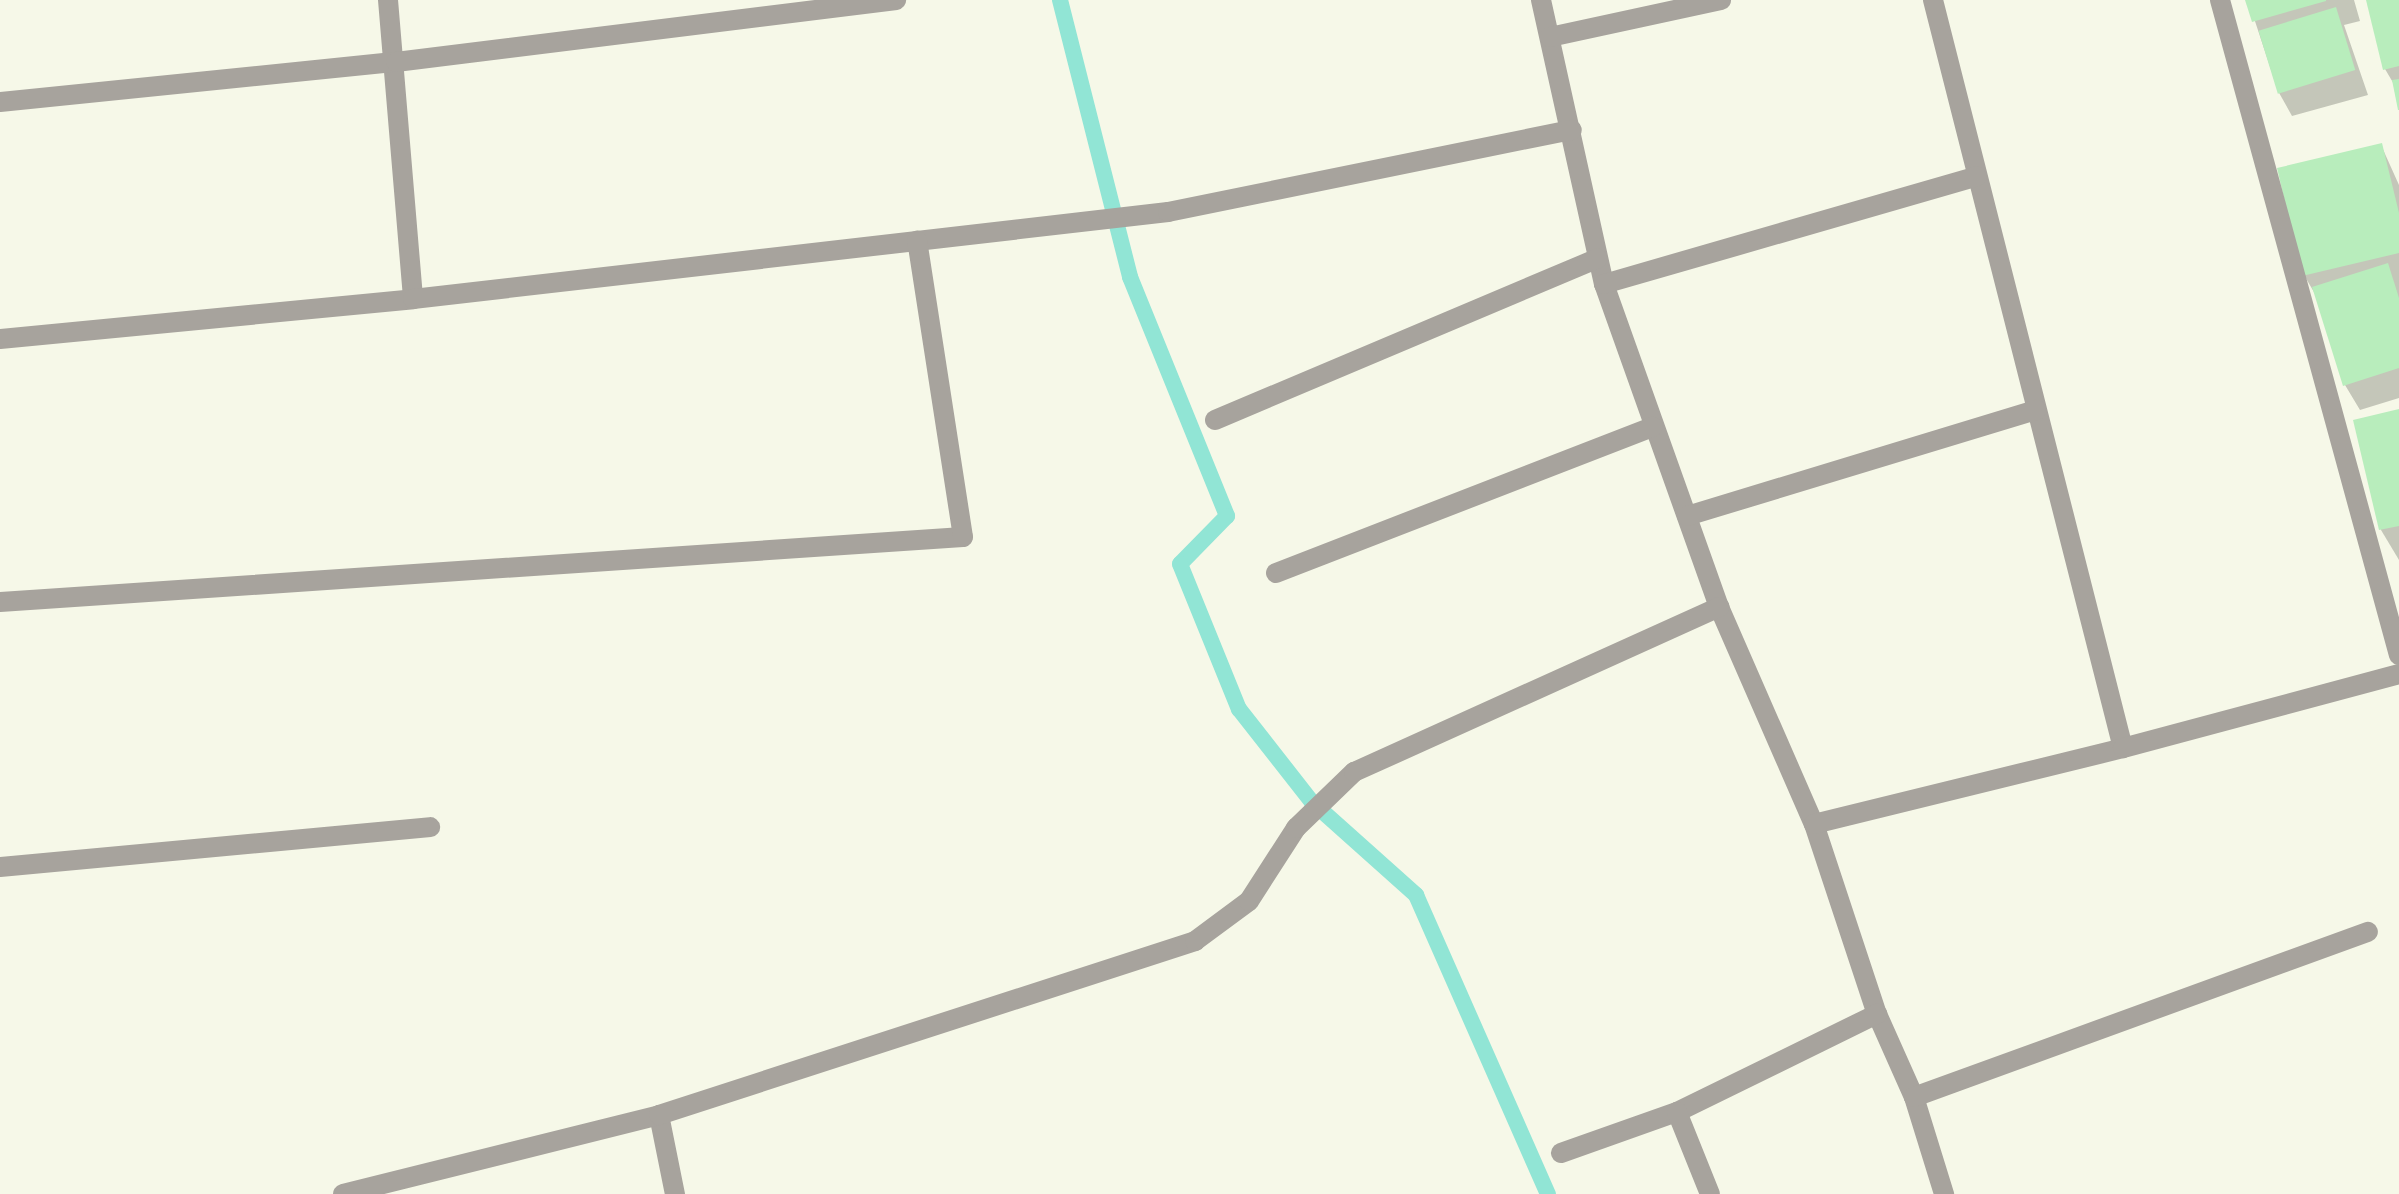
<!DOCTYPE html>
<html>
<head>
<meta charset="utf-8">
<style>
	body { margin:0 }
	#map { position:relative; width:2399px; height:1194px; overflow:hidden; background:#f6f8e8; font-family:Georgia,serif }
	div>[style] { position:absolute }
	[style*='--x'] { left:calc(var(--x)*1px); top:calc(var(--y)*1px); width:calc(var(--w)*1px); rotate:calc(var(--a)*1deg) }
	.shadow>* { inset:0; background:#0003 }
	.stream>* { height:16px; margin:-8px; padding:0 8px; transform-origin:8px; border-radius:8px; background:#91e5d5 }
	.building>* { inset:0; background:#b8edbc; transform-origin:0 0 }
	.street>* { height:20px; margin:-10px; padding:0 10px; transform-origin:10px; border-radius:10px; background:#a7a39d }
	span { translate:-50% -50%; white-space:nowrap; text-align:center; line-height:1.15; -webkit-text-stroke:6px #fff; paint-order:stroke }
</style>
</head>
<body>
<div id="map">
	<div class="shadow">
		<div style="clip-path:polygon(2248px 0,2354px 0,2360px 21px,2344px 25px,2368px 95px,2292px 116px,2278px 91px)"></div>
		<div style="clip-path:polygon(2368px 0,2399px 0,2399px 107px,2395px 86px,2385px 69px)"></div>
		<div style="clip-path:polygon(2381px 145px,2399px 185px,2399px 398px,2360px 410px,2345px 385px,2318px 299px,2304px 275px)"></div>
		<div style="clip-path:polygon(2399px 411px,2399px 560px,2381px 530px,2356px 422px)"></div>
	</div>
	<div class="stream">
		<div style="--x:1060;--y:0;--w:286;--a:75.8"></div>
		<div style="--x:1130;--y:277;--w:258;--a:67.9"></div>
		<div style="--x:1227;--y:516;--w:67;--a:134.4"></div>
		<div style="--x:1180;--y:564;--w:157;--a:67.9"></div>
		<div style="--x:1239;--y:709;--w:118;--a:51.9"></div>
		<div style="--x:1312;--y:802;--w:140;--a:41.8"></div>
		<div style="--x:1416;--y:895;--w:327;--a:66.2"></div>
	</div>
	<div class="building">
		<div style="clip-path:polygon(2245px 0,2326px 0,2326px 1px,2252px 22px)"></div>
		<div style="clip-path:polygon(2366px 0,2399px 0,2399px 66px,2383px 70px)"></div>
		<div style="left:2336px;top:7px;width:66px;height:81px;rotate:73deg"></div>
		<div style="clip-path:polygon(2399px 79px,2399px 110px,2398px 110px,2392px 80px)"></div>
		<div style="clip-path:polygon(2382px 143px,2399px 213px,2399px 253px,2302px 276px,2277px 168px)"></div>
		<div style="clip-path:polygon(2388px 263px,2399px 298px,2399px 368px,2343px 386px,2312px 287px)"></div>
		<div style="clip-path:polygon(2399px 409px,2399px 526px,2379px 530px,2353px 420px)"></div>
	</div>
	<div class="street">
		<div style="--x:388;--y:0;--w:300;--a:85.2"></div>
		<div style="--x:1541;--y:0;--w:291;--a:77.5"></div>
		<div style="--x:1604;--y:284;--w:343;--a:70.4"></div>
		<div style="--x:1719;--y:607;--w:237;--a:66.4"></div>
		<div style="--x:1814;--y:824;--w:200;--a:71.7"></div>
		<div style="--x:1877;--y:1014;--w:91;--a:66"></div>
		<div style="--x:1914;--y:1097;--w:102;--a:72.8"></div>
		<div style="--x:1933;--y:0;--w:772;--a:75.75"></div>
		<div style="--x:2220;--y:0;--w:679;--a:74.72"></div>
		<div style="--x:1550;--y:37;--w:175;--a:-12.2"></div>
		<div style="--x:0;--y:102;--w:398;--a:-5.8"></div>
		<div style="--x:396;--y:62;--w:504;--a:-7.07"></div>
		<div style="--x:1604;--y:284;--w:388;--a:-16.1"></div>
		<div style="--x:0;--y:339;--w:415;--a:-5.5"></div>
		<div style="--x:413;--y:299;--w:760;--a:-6.57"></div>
		<div style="--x:1168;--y:212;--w:412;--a:-11.5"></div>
		<div style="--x:1215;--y:420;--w:415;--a:-22.9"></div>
		<div style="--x:1687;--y:516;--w:365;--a:-16.9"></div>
		<div style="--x:1276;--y:573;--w:404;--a:-21.2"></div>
		<div style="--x:0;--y:602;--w:965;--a:-3.86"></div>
		<div style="--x:963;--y:537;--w:300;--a:-98.8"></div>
		<div style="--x:1814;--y:824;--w:318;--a:-13.8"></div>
		<div style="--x:2123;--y:748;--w:286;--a:-15"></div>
		<div style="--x:0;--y:867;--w:432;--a:-5.3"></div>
		<div style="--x:1914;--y:1097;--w:483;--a:-20"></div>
		<div style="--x:1677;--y:1112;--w:223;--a:-26.1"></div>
		<div style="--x:659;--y:1115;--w:81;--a:78.6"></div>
		<div style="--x:1561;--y:1153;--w:123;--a:-19.5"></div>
		<div style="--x:1677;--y:1112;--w:88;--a:68.1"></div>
		<div style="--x:343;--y:1194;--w:326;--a:-14"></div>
		<div style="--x:659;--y:1115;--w:564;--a:-17.98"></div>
		<div style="--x:1195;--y:941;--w:67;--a:-36.5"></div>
		<div style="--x:1249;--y:901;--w:87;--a:-57.2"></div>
		<div style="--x:1296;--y:828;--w:81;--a:-44"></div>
		<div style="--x:1354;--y:772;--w:401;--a:-24.3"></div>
	</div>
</div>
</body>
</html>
